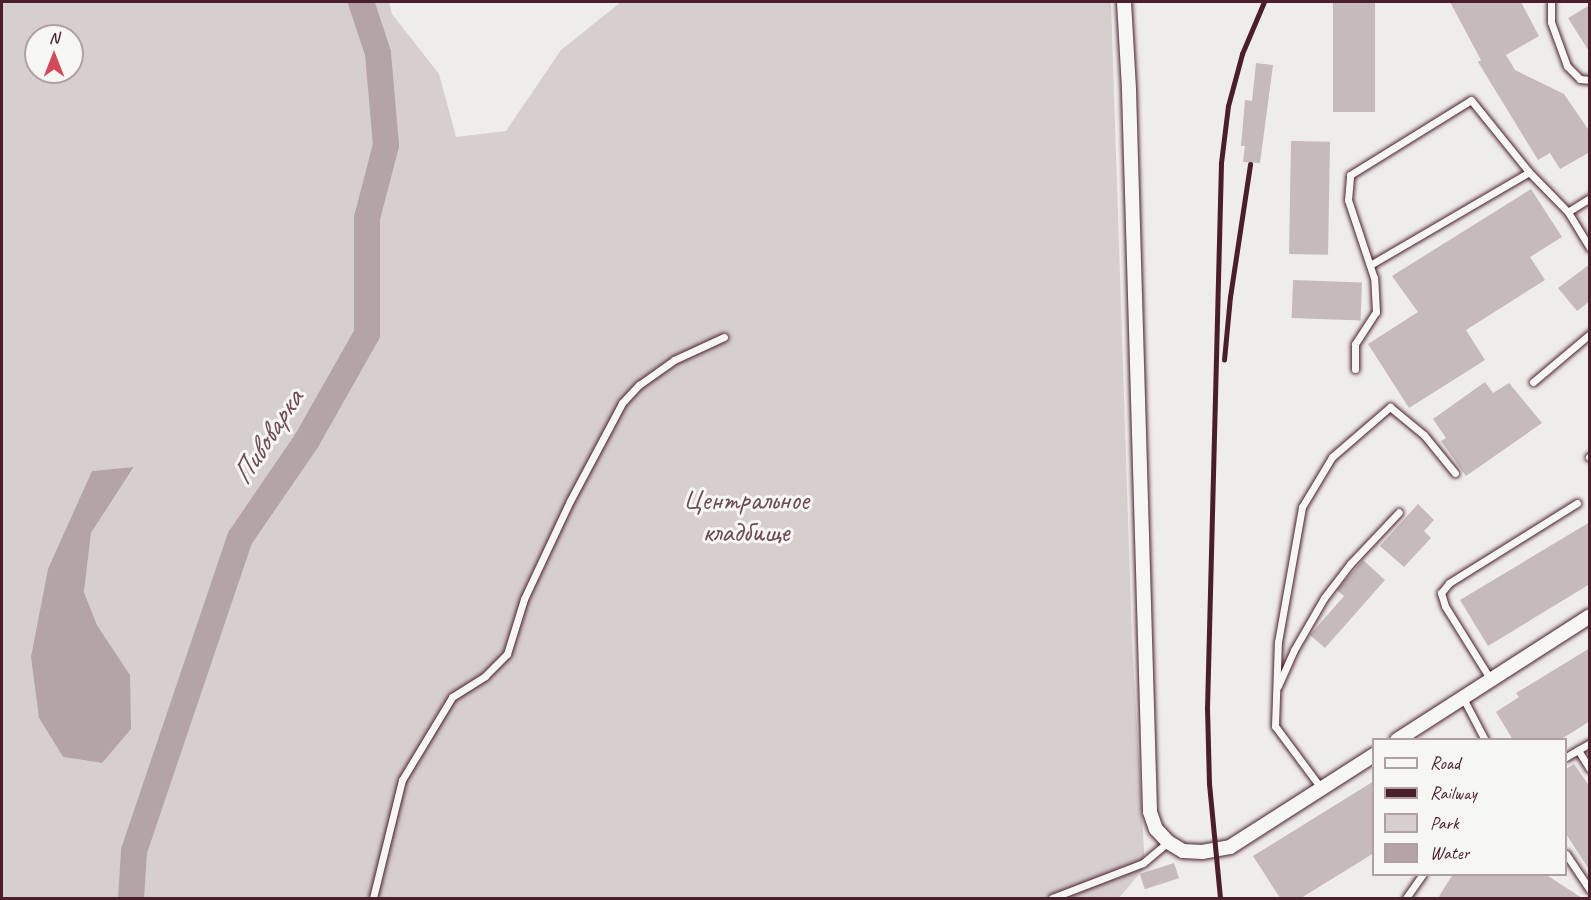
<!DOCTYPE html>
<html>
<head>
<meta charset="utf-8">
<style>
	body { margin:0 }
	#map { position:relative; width:1591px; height:900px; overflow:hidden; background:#efedea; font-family:Caveat,sans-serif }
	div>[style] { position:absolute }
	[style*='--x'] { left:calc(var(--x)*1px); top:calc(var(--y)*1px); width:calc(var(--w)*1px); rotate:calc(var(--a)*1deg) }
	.green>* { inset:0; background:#d7cfce }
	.water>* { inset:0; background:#b4a4a5 }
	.river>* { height:26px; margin:-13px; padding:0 13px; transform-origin:13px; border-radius:13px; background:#b4a4a5 }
	.building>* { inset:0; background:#c6babb; transform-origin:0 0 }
	.roads { filter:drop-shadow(0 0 2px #4a1f2b) drop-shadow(0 0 2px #4a1f2b) }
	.service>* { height:7px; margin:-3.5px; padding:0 3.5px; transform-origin:3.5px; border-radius:3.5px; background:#f6f6f2 }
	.minor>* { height:14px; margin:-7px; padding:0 7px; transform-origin:7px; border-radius:7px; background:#f6f6f2 }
	.rail>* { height:4.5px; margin:-2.25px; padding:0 2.25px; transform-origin:2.25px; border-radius:2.25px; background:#4a1f2b }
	span { translate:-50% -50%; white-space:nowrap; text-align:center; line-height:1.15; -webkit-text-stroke:6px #f6f6f2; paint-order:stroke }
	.park-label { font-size:28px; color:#6d4b54 }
	.water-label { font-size:30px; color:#6f4e56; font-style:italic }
	.frame { position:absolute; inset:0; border:3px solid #4a1f2b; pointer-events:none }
	.legend { position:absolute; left:1372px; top:738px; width:195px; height:138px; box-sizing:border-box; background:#f6f6f2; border:2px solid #b1a0a2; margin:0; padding:8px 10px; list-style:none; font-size:18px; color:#4a1f2b }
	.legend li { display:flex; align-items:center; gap:12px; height:30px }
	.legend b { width:30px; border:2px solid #b1a0a2 }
	.north { position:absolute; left:24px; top:24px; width:60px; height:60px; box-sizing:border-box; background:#f6f6f2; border:2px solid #b1a0a2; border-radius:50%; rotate:0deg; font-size:16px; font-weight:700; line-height:24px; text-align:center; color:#4a1f2b }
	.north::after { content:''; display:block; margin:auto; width:21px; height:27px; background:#d1495b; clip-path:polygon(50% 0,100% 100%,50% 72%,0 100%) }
</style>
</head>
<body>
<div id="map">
	<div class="green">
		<div style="clip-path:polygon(evenodd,2px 2px,389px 2px,392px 14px,439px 74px,456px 137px,506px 131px,561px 50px,621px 2px,1111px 2px,1132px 641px,1145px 867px,1119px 898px,2px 898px,2px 2px,36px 36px,72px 36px,72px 72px,36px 72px,36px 36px,2px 2px,134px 468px,91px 533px,84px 592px,97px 625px,130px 675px,102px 763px,63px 757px,39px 718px,92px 471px,134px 468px)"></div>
	</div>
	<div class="water">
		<div style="clip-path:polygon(134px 467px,91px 533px,84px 592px,97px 625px,130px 675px,131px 729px,102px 763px,63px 757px,39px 718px,31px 657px,48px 569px,92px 471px)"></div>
	</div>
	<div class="river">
		<div style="--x:131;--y:898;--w:47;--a:-86.3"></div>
		<div style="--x:134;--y:851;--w:330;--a:-71.3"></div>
		<div style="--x:240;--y:538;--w:119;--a:-55.6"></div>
		<div style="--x:307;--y:440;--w:122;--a:-60.5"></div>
		<div style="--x:367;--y:334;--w:116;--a:-90"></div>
		<div style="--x:367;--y:218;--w:75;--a:-75.4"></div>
		<div style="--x:386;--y:145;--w:92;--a:-95"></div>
		<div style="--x:378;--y:53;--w:54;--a:-108.4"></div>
	</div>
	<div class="building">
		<div style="left:1333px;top:2px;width:42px;height:110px"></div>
		<div style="clip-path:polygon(1450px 2px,1521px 2px,1539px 36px,1506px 55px,1515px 70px,1564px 94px,1590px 132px,1590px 152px,1560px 169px,1550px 153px,1538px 160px,1478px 62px,1481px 60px)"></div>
		<div style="clip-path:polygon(1590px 5px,1590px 53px,1568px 18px)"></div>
		<div style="clip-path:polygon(1256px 63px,1273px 65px,1260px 163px,1243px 162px,1245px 146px,1241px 146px,1245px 100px,1252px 101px)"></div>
		<div style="left:1291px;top:141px;width:39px;height:113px;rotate:1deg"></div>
		<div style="clip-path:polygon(1531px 189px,1562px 237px,1530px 257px,1545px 280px,1466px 330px,1485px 360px,1409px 408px,1368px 344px,1418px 312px,1392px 276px)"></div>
		<div style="clip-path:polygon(1590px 264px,1590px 301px,1577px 311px,1558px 288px)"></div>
		<div style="left:1293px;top:280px;width:69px;height:38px;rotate:2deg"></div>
		<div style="clip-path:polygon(1485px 382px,1493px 393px,1509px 383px,1542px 423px,1466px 476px,1441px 441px,1446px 438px,1433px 419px)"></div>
		<div style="clip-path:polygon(1418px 504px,1434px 520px,1424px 531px,1431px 538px,1404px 567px,1380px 546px)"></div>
		<div style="clip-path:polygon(1590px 522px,1590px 584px,1488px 646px,1460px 600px)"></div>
		<div style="clip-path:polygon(1363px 560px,1385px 580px,1325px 648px,1310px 635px,1344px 596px,1337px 590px)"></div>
		<div style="clip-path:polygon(1590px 648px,1590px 721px,1560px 740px,1513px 740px,1496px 712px,1519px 697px,1516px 693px)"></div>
		<div style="clip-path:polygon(1574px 764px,1590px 787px,1590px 871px,1566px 834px,1566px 769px)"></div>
		<div style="clip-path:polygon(1374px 781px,1374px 853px,1301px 898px,1280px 898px,1253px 856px)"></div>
		<div style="left:1174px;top:863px;width:16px;height:36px;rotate:72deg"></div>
		<div style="clip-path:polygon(1453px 874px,1545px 874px,1582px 898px,1438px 898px)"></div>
	</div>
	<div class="roads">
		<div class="service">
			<div style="--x:1551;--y:2;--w:20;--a:90"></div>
			<div style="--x:1551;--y:22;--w:47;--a:70"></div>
			<div style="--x:1567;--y:66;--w:18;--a:45"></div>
			<div style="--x:1580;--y:79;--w:10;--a:6"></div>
			<div style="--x:1590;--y:198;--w:26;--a:148"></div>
			<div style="--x:1568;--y:212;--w:42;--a:58.6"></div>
			<div style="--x:1370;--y:265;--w:184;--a:-30.3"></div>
			<div style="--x:1355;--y:369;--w:25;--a:-90"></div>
			<div style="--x:1355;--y:344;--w:38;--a:-57"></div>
			<div style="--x:1376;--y:312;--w:34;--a:-93"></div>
			<div style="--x:1374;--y:278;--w:82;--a:-108.4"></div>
			<div style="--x:1348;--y:200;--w:25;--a:-85"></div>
			<div style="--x:1350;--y:175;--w:142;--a:-31.8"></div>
			<div style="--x:1471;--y:100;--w:92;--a:51.1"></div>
			<div style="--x:1529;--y:172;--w:56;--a:45.7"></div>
			<div style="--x:1533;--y:382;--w:75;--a:-40.1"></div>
			<div style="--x:1589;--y:457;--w:1;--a:-45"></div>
			<div style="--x:1491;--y:680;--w:87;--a:-121.9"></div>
			<div style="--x:1445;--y:606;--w:14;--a:-107"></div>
			<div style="--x:1441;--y:593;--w:13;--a:-51"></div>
			<div style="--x:1449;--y:583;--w:151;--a:-32"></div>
			<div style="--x:1278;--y:686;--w:39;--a:-66"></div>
			<div style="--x:1294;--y:650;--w:60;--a:-60"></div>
			<div style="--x:1324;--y:598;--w:43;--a:-52.6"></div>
			<div style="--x:1350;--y:564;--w:71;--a:-46.7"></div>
			<div style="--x:1463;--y:698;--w:47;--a:62.4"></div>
			<div style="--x:1578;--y:750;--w:22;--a:58"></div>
			<div style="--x:1566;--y:757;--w:28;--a:-30"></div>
			<div style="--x:1321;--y:788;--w:77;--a:-126.6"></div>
			<div style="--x:1275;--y:726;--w:84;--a:-88"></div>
			<div style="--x:1278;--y:642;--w:137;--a:-79.9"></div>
			<div style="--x:1302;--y:507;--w:58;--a:-59"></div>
			<div style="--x:1332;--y:457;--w:77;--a:-40.8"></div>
			<div style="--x:1390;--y:407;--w:44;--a:39.5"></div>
			<div style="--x:1424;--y:435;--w:49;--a:50.8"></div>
			<div style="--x:1566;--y:854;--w:43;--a:56.3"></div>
			<div style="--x:373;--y:898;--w:122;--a:-76.2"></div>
			<div style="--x:402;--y:780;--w:97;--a:-58.9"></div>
			<div style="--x:452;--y:697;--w:39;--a:-32"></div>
			<div style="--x:485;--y:676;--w:31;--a:-45"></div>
			<div style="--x:507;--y:654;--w:58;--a:-72.8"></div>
			<div style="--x:524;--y:599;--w:108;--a:-64.9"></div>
			<div style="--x:570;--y:501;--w:111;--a:-62"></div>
			<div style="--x:622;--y:403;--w:25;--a:-47"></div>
			<div style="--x:639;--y:385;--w:43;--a:-35.5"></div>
			<div style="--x:674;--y:360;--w:55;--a:-24.7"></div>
			<div style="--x:1052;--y:898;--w:97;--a:-21"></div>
			<div style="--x:1143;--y:863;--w:33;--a:-40"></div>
			<div style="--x:1406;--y:898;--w:29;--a:-55"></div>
		</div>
		<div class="minor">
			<div style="--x:1124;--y:2;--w:88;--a:86.7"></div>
			<div style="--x:1129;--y:90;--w:722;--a:88.33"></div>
			<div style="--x:1150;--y:812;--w:18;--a:71"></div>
			<div style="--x:1156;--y:829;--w:18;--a:47"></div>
			<div style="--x:1168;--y:842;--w:17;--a:31"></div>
			<div style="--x:1183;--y:851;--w:19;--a:3"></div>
			<div style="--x:1202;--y:852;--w:28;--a:-10"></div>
			<div style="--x:1230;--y:847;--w:171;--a:-32.6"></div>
			<div style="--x:1397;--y:740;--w:229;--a:-32.7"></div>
		</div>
	</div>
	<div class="rail">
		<div style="--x:1224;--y:360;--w:63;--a:-84.6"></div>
		<div style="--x:1230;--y:297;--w:134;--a:-81.4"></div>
		<div style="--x:1220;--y:898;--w:115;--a:-95.5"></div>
		<div style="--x:1209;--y:784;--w:75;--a:-91.5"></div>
		<div style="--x:1207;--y:709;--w:546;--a:-88.53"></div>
		<div style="--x:1221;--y:163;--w:57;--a:-83"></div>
		<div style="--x:1228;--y:106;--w:54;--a:-74.9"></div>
		<div style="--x:1242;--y:54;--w:56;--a:-67.1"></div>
	</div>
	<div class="park-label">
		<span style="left:746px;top:516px">Центральное<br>кладбище</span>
	</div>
	<div class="water-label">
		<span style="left:267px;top:437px;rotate:-57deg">Пивоварка</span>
	</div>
	<div class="frame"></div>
	<ul class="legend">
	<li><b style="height:8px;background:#f6f6f2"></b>Road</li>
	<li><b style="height:8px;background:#4a1f2b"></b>Railway</li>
	<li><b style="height:16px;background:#d7cfce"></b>Park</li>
	<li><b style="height:16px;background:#b4a4a5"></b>Water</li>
	</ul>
	<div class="north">N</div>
</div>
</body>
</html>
